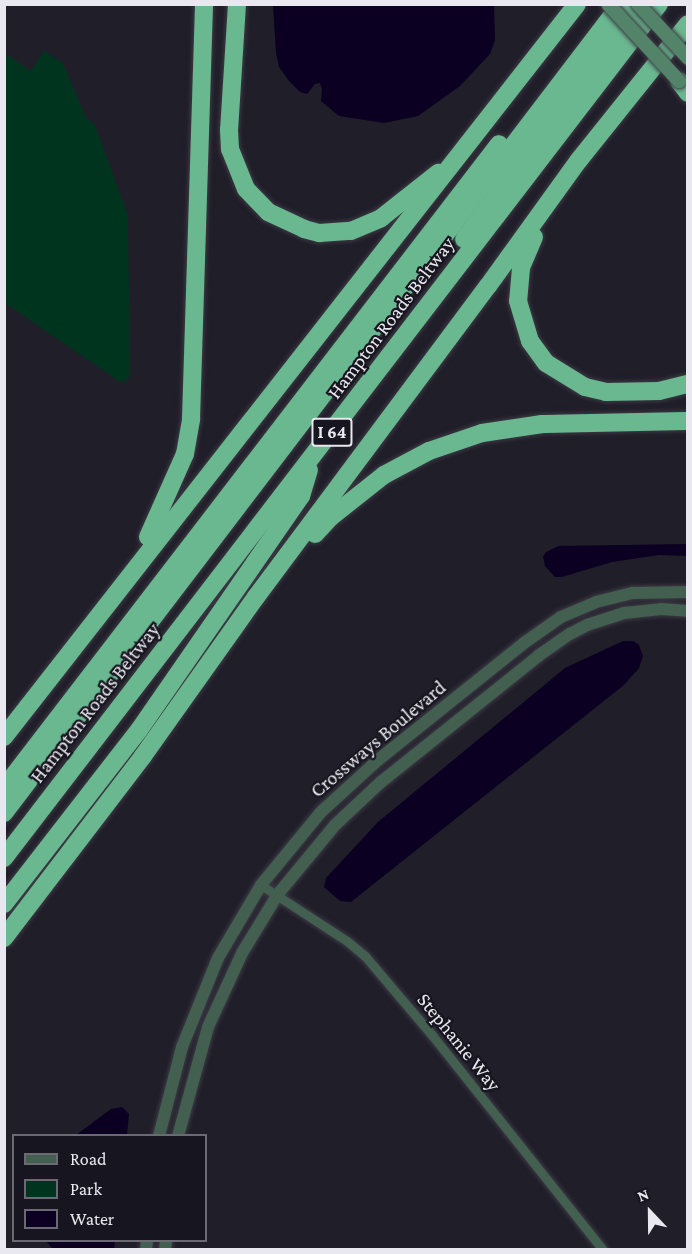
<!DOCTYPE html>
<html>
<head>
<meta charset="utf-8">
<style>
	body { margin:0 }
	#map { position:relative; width:692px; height:1254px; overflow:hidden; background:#201e29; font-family:"Crimson Pro",serif }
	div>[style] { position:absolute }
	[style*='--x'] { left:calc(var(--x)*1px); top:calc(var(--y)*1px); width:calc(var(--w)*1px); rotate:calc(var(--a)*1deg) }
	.green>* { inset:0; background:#00341e }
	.water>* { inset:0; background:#0b0022 }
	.roads { filter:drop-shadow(0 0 2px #3c3a45) drop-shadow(0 0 2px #3c3a45) }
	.minor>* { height:9px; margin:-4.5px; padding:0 4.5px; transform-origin:4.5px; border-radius:4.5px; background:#425f4f }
	.tertiary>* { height:12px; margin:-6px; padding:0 6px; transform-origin:6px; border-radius:6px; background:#425f4f }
	.motorway>* { height:18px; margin:-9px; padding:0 9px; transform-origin:9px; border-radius:9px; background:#6ab88f }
	.bridges { filter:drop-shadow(0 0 2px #3c3a45) drop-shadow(0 0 2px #3c3a45) }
	.secondary-bridge>* { height:14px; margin:-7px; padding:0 7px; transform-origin:7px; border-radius:7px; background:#538369 }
	span { translate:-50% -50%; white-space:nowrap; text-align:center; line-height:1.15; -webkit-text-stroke:4.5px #17151f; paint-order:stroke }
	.shield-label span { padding:2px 4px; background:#17151f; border:2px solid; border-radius:4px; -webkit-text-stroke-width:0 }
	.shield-label { font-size:18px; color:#e9e8f0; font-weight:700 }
	.street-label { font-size:20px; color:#e9e8f0 }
	.frame { position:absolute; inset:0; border:6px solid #e9e8f0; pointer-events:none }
	.legend { position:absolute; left:12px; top:1134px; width:195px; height:108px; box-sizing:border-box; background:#17151f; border:2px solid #6b6973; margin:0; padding:8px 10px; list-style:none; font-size:18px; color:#e9e8f0 }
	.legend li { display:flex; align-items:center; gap:12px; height:30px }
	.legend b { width:30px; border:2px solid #6b6973 }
	.north { position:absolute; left:620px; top:1182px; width:60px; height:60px; -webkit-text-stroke:4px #17151f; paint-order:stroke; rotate:338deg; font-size:16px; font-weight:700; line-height:24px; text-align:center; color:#e9e8f0 }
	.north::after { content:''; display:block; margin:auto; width:21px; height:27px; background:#e9e8f0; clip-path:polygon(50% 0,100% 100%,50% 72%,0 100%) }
</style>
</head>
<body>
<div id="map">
	<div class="green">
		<div style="clip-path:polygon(44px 51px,63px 63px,86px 118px,95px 125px,128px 215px,130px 376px,126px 381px,120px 382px,5px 303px,5px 53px,31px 71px)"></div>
	</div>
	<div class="water">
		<div style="clip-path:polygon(273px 5px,494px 5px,495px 40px,490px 54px,460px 86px,418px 116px,384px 123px,339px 116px,321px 101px,322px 89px,320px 83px,315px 84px,307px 94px,300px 92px,289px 81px,279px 67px,276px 53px)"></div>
		<div style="clip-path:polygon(687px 544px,687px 556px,659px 555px,612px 562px,562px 577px,555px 577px,545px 566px,543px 557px,546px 552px,558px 546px)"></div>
		<div style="clip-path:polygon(623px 641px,633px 641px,639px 645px,643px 656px,639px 668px,624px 685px,351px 902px,340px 901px,324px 887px,326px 878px,378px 822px,565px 668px)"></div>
		<div style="clip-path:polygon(122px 1107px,129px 1114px,127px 1135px,76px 1135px,111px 1109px)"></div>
		<div style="clip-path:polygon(46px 1241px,115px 1241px,114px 1250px,53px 1249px)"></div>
	</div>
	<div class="roads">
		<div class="minor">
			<div style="--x:261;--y:885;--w:103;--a:33.1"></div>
			<div style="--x:347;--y:941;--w:23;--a:40"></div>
			<div style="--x:365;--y:956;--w:104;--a:49.7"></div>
			<div style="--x:432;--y:1035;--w:275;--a:51.5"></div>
		</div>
		<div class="tertiary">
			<div style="--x:159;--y:1136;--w:92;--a:-75.5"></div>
			<div style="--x:182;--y:1047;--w:96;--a:-68"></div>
			<div style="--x:218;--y:958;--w:85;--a:-59.5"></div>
			<div style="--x:261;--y:885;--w:94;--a:-50.6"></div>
			<div style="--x:321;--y:812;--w:77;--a:-42.4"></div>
			<div style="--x:378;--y:760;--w:187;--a:-38.7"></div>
			<div style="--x:524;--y:643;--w:45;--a:-35.1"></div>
			<div style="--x:561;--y:617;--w:38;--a:-23"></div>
			<div style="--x:596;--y:602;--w:38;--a:-14"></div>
			<div style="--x:633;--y:593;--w:55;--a:-1"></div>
			<div style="--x:178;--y:1136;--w:113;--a:-74.6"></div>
			<div style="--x:208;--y:1027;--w:81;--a:-65.3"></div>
			<div style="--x:242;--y:953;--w:69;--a:-58.6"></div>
			<div style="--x:278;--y:894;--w:89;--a:-50.4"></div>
			<div style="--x:335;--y:825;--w:63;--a:-43.1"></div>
			<div style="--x:381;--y:782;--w:201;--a:-38.7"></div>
			<div style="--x:538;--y:656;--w:39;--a:-35"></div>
			<div style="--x:570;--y:634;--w:19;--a:-28"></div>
			<div style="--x:587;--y:625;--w:39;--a:-18"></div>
			<div style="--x:624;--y:613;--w:37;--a:-6"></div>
			<div style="--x:661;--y:609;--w:27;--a:4"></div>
			<div style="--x:146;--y:1250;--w:10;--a:-84"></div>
			<div style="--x:165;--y:1250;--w:10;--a:-84"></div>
		</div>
		<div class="motorway">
			<div style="--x:237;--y:4;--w:126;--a:93.6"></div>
			<div style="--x:229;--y:130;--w:19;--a:87"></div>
			<div style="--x:230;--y:149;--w:43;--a:68.2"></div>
			<div style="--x:246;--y:189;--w:32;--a:46"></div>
			<div style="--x:268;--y:212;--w:40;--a:25"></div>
			<div style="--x:304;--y:229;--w:16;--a:15"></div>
			<div style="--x:319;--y:233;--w:32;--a:-4"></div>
			<div style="--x:351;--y:231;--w:33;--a:-23"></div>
			<div style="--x:381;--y:218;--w:73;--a:-38.3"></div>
			<div style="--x:679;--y:81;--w:15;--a:53"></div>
			<div style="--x:534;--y:237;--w:34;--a:113"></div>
			<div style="--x:521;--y:268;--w:33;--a:95"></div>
			<div style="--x:518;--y:301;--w:42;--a:73.3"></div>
			<div style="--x:530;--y:341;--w:27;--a:54"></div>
			<div style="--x:546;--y:363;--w:46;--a:31.6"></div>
			<div style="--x:585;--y:387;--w:22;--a:13"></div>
			<div style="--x:606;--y:392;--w:53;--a:-1.1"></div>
			<div style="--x:659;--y:391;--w:30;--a:-14"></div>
			<div style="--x:464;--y:239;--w:295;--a:-52.9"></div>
			<div style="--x:315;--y:534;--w:23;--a:-47"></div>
			<div style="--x:331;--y:517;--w:68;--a:-38.4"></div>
			<div style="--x:384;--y:475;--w:51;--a:-28.1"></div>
			<div style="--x:429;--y:451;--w:56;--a:-18.8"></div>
			<div style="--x:482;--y:433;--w:61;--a:-8.5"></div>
			<div style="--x:542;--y:424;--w:146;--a:-1.2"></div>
			<div style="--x:148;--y:537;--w:91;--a:-66"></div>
			<div style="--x:185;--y:454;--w:36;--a:-80"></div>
			<div style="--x:191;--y:419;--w:415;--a:-88.2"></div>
			<div style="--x:4;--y:737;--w:930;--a:-51.98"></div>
			<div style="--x:4;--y:788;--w:812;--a:-52.45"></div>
			<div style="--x:4;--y:813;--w:1017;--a:-52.67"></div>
			<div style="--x:4;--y:858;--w:1076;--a:-52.51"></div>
			<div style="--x:4;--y:904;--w:220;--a:-52.2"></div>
			<div style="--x:139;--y:730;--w:285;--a:-55.3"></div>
			<div style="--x:301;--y:496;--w:27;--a:-73"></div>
			<div style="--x:4;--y:938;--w:229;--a:-52.6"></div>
			<div style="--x:143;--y:756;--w:195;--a:-54.6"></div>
			<div style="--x:256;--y:597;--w:388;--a:-53.3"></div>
			<div style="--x:488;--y:286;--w:155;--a:-54.2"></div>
			<div style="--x:579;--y:160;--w:174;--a:-51.3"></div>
		</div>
	</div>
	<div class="bridges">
		<div class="secondary-bridge">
			<div style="--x:608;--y:4;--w:105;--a:47.3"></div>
			<div style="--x:638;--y:4;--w:74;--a:47.2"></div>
		</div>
	</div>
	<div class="shield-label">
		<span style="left:332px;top:432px">I 64</span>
	</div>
	<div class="street-label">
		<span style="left:391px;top:318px;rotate:-53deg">Hampton Roads Beltway</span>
		<span style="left:95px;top:703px;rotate:-52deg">Hampton Roads Beltway</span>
		<span style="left:378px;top:739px;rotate:-40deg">Crossways Boulevard</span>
		<span style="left:459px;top:1042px;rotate:51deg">Stephanie Way</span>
	</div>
	<div class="frame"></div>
	<ul class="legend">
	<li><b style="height:8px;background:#425f4f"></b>Road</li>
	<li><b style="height:16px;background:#00341e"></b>Park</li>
	<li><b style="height:16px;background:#0b0022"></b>Water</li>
	</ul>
	<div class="north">N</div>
</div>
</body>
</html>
